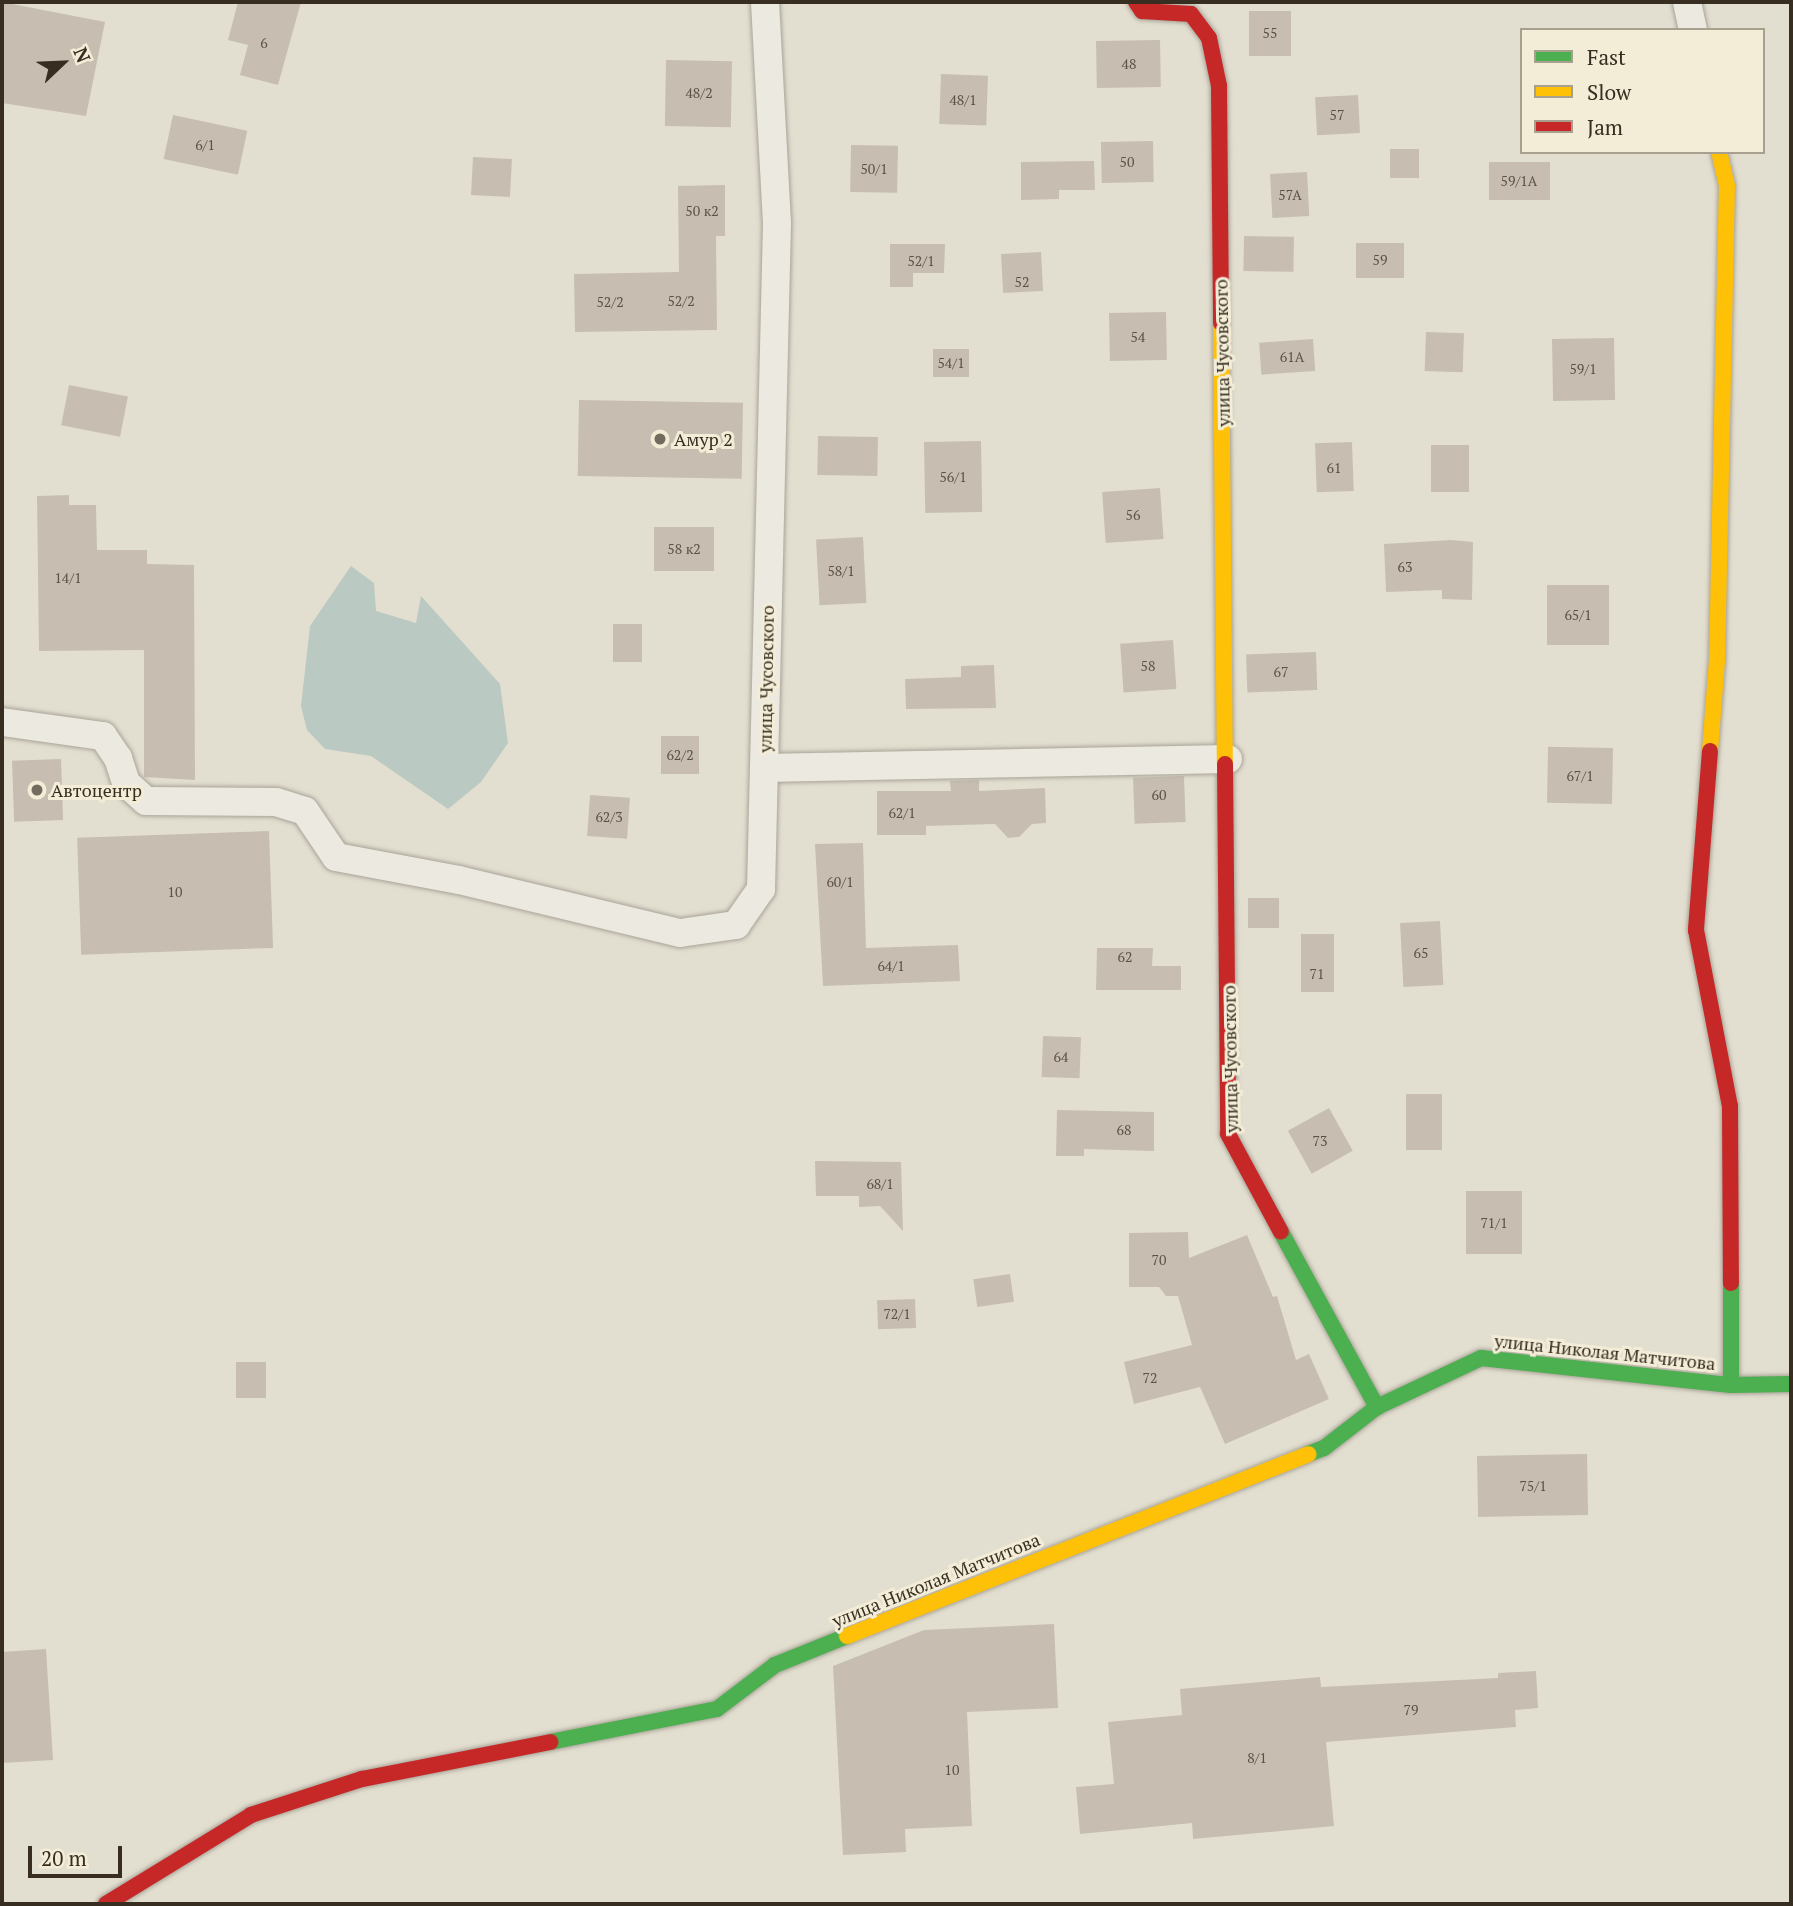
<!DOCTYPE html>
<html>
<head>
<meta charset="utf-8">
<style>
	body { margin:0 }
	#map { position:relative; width:1793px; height:1906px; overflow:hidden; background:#e3dfd0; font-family:"PT Serif",serif }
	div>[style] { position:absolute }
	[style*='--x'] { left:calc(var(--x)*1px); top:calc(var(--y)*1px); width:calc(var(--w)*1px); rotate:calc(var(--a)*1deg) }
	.water>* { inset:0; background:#bac9c1 }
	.building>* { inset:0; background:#c7beb1; transform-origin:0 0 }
	.roads { filter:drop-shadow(0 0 2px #a9a498) drop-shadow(0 0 2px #a9a498) }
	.street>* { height:28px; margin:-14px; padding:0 14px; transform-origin:14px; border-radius:14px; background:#ece9e1 }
	.fast>* { height:16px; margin:-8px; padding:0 8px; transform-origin:8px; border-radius:8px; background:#4caf50 }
	.slow>* { height:16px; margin:-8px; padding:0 8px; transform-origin:8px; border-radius:8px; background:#ffc107 }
	.jam>* { height:16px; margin:-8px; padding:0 8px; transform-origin:8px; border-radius:8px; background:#c62828 }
	.dots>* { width:19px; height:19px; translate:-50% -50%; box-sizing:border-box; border:4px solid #f3edd7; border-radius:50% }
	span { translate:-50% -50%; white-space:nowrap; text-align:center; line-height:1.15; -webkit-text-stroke:6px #f3edd7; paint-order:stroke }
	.number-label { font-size:14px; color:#5b5145 }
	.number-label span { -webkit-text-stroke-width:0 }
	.street-label { font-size:18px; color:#372d21 }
	.poi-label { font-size:18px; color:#372d21 }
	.left { translate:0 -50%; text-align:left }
	.frame { position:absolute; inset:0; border:4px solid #372d21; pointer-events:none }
	.legend { position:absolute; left:1520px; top:28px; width:245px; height:126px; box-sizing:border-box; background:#f3edd7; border:2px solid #a8a08e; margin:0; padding:9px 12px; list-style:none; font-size:21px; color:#372d21 }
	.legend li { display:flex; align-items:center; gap:14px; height:35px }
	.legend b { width:35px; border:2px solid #a8a08e }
	.north { position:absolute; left:28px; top:28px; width:70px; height:70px; -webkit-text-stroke:5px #f3edd7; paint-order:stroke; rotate:67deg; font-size:19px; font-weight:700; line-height:28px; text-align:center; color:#372d21 }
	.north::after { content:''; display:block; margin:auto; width:24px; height:32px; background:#372d21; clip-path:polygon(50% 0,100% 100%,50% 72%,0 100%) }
	.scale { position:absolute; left:28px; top:1846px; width:94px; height:32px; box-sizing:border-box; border:4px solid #372d21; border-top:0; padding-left:9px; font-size:21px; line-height:24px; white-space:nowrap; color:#372d21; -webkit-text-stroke:5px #f3edd7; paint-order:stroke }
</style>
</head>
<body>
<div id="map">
	<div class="water">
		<div style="clip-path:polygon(351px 566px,374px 583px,376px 611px,416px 623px,421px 596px,500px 684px,508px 743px,481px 782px,448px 809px,371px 756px,325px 749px,307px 730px,301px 706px,310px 626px)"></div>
	</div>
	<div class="building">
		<div style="clip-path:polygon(2px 2px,105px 22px,86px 116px,2px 103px)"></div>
		<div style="clip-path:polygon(238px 2px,301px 2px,278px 85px,240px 75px,248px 45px,228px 40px)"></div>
		<div style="left:1249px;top:11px;width:42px;height:45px"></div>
		<div style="left:1160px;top:40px;width:47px;height:64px;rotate:89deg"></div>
		<div style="left:666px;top:60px;width:66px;height:66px;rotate:1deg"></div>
		<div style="left:941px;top:74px;width:47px;height:50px;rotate:2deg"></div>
		<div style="left:1358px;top:95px;width:38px;height:43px;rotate:87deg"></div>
		<div style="left:173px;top:115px;width:76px;height:45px;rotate:12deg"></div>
		<div style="left:1153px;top:141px;width:41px;height:52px;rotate:89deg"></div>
		<div style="left:851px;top:145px;width:47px;height:47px;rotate:1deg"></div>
		<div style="left:1390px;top:149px;width:29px;height:29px"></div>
		<div style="left:473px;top:157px;width:39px;height:38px;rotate:3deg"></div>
		<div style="clip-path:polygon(1094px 161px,1095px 190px,1059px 190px,1059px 199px,1021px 200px,1021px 162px)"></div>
		<div style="left:1489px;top:162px;width:61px;height:38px"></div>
		<div style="left:1307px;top:172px;width:44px;height:37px;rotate:87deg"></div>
		<div style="clip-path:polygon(725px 185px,725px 236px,716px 236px,717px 330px,575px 332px,574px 274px,679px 272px,678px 186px)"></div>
		<div style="left:1244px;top:236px;width:50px;height:35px;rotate:1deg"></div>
		<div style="left:1356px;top:243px;width:48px;height:35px"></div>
		<div style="clip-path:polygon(890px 244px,945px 244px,944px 273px,913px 273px,913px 287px,890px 287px)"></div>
		<div style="left:1041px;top:252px;width:39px;height:40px;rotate:87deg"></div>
		<div style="left:1166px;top:312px;width:48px;height:57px;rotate:89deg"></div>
		<div style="left:1426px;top:332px;width:38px;height:39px;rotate:2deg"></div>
		<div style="left:1614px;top:338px;width:62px;height:62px;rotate:89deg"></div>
		<div style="left:1313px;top:339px;width:32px;height:54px;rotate:86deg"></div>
		<div style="left:969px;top:349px;width:28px;height:36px;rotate:90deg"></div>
		<div style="left:69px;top:385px;width:60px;height:41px;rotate:11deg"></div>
		<div style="left:579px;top:400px;width:164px;height:76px;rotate:1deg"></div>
		<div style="left:818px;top:436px;width:60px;height:39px;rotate:1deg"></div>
		<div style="left:981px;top:441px;width:71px;height:57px;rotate:89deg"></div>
		<div style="left:1352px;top:442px;width:49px;height:37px;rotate:88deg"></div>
		<div style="left:1431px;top:445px;width:38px;height:47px"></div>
		<div style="left:1160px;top:488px;width:51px;height:58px;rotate:86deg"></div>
		<div style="clip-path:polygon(69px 495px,69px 505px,96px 505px,97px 550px,147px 550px,147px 564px,194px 565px,195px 780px,144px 777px,144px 650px,39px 651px,37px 496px)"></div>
		<div style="left:714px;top:527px;width:44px;height:60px;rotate:90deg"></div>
		<div style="left:863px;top:537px;width:66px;height:47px;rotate:87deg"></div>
		<div style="clip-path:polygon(1451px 540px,1473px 542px,1472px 600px,1442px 599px,1442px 590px,1386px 592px,1384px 544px)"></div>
		<div style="left:1547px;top:585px;width:62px;height:60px"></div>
		<div style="left:613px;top:624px;width:29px;height:38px"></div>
		<div style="left:1173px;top:640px;width:49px;height:53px;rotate:86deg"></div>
		<div style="left:1316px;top:652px;width:38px;height:70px;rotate:88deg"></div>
		<div style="clip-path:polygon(994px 665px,996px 708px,906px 709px,905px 679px,961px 677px,961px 666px)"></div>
		<div style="left:661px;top:736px;width:38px;height:38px"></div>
		<div style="left:1613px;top:748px;width:56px;height:65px;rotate:91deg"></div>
		<div style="left:61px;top:759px;width:61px;height:49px;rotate:88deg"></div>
		<div style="left:1184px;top:776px;width:46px;height:51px;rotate:88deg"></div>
		<div style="clip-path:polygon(979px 780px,979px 791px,1045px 788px,1046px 823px,1032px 824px,1019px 837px,1008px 838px,995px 824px,926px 826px,926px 835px,877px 835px,877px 791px,951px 791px,950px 781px)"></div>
		<div style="left:590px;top:795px;width:40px;height:41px;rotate:4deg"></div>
		<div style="left:269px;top:831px;width:117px;height:192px;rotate:88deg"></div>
		<div style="clip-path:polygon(863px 843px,866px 948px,958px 945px,960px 981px,823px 986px,815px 844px)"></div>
		<div style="left:1248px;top:898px;width:31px;height:30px"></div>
		<div style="left:1440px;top:921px;width:64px;height:40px;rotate:87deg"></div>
		<div style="left:1334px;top:934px;width:58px;height:33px;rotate:90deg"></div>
		<div style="clip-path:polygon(1097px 948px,1153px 948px,1152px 966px,1181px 966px,1181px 990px,1096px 990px)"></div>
		<div style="left:1043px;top:1036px;width:38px;height:41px;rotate:2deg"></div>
		<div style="left:1406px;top:1094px;width:36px;height:56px"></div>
		<div style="left:1329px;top:1108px;width:49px;height:47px;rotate:61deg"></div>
		<div style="clip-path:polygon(1057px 1110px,1154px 1112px,1154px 1151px,1084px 1149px,1084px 1156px,1056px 1156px)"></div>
		<div style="clip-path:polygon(815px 1161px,901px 1162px,903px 1231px,880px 1206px,859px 1207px,859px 1196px,816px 1196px)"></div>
		<div style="left:1522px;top:1191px;width:63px;height:56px;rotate:90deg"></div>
		<div style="clip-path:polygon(1188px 1232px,1189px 1258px,1247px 1235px,1273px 1297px,1277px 1296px,1296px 1360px,1309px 1354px,1329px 1399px,1225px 1444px,1200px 1387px,1134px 1404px,1124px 1362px,1192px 1345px,1178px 1296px,1166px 1296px,1159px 1287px,1129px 1287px,1129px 1233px)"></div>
		<div style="left:1010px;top:1274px;width:28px;height:37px;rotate:82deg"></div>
		<div style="left:915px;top:1299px;width:29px;height:38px;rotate:88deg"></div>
		<div style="left:236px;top:1362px;width:30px;height:36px"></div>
		<div style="left:1587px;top:1454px;width:61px;height:110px;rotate:89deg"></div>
		<div style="clip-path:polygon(1054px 1624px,1058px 1708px,967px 1712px,972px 1826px,905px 1829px,906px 1852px,843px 1855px,833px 1666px,924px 1630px)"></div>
		<div style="clip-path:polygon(46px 1649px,53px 1760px,2px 1763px,2px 1652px)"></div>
		<div style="clip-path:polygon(1536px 1671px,1538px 1708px,1515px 1710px,1516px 1727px,1326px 1742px,1334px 1826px,1193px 1839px,1192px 1823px,1080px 1834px,1076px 1787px,1114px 1784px,1108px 1722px,1182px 1715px,1180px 1689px,1320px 1677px,1321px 1687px,1498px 1678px,1498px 1673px)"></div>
	</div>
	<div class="roads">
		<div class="street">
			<div style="--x:765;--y:2;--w:221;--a:86.9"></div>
			<div style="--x:777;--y:223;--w:545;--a:91.37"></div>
			<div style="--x:764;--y:768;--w:464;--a:-1.1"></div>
			<div style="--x:1687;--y:2;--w:29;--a:78"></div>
			<div style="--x:2;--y:722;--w:102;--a:7.9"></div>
			<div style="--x:103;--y:736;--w:27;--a:56"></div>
			<div style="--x:118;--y:758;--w:26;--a:72"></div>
			<div style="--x:126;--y:783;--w:27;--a:42"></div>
			<div style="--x:146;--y:801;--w:130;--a:0.4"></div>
			<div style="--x:276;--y:802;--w:30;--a:17"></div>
			<div style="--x:305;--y:811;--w:55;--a:56"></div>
			<div style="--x:336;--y:857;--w:125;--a:10.6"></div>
			<div style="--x:459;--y:880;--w:227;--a:13.5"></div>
			<div style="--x:680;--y:933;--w:57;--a:-8.1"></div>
			<div style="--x:736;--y:925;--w:44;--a:-55.2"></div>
			<div style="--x:761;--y:889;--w:121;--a:-88.6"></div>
		</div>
		<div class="fast">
			<div style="--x:1281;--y:1232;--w:200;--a:61.3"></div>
			<div style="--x:1731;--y:1283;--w:102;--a:90"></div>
			<div style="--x:1308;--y:1454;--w:17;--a:-21"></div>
			<div style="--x:1324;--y:1448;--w:67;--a:-37.7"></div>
			<div style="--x:1377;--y:1407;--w:115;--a:-25.2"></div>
			<div style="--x:1481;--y:1358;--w:251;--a:6.2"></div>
			<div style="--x:1731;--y:1385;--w:60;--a:-1"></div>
			<div style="--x:550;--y:1742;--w:170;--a:-11.2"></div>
			<div style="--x:717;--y:1709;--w:73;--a:-37.2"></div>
			<div style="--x:775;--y:1665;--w:78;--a:-21.9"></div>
		</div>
		<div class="slow">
			<div style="--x:1221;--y:323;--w:441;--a:89.5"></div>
			<div style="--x:1710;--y:751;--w:90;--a:-85.6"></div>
			<div style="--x:1717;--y:661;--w:475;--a:-88.8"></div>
			<div style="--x:1727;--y:186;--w:35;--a:-103"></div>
			<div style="--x:847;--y:1636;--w:496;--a:-21.5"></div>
		</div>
		<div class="jam">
			<div style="--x:1136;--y:2;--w:11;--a:56"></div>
			<div style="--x:1142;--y:11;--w:49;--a:3.5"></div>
			<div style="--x:1191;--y:14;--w:30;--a:53"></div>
			<div style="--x:1209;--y:38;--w:49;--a:78.2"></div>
			<div style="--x:1219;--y:86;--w:237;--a:89.5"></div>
			<div style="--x:1710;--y:751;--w:180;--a:94.5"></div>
			<div style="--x:1696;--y:930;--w:179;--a:79.1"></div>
			<div style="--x:1730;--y:1106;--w:177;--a:89.7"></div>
			<div style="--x:1225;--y:764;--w:370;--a:89.5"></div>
			<div style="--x:1228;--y:1134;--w:111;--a:61.6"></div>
			<div style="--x:106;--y:1904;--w:170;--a:-31.5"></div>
			<div style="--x:251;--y:1815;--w:117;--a:-18"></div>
			<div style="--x:362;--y:1779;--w:192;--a:-11.1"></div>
		</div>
	</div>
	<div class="dots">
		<div style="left:660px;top:439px;background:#736b5e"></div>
		<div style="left:37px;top:790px;background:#736b5e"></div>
	</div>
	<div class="number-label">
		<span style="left:1270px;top:33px">55</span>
		<span style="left:264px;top:43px">6</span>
		<span style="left:1129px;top:64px">48</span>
		<span style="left:699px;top:93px">48/2</span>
		<span style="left:963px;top:100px">48/1</span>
		<span style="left:1337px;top:115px">57</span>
		<span style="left:205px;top:145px">6/1</span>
		<span style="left:1127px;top:162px">50</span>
		<span style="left:874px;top:169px">50/1</span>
		<span style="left:1519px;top:181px">59/1А</span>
		<span style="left:1290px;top:195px">57А</span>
		<span style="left:702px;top:211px">50 к2</span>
		<span style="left:1380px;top:260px">59</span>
		<span style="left:921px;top:261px">52/1</span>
		<span style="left:1022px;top:282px">52</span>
		<span style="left:681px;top:301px">52/2</span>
		<span style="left:610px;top:302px">52/2</span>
		<span style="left:1138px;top:337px">54</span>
		<span style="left:1292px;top:357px">61А</span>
		<span style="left:951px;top:363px">54/1</span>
		<span style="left:1583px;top:369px">59/1</span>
		<span style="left:1334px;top:468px">61</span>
		<span style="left:953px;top:477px">56/1</span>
		<span style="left:1133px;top:515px">56</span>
		<span style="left:684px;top:549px">58 к2</span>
		<span style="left:1405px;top:567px">63</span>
		<span style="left:841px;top:571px">58/1</span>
		<span style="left:68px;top:578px">14/1</span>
		<span style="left:1578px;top:615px">65/1</span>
		<span style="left:1148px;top:666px">58</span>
		<span style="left:1281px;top:672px">67</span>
		<span style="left:680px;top:755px">62/2</span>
		<span style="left:1580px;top:776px">67/1</span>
		<span style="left:1159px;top:795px">60</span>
		<span style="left:902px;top:813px">62/1</span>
		<span style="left:609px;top:817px">62/3</span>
		<span style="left:840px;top:882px">60/1</span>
		<span style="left:175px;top:892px">10</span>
		<span style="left:1421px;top:953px">65</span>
		<span style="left:1125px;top:957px">62</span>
		<span style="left:891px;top:966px">64/1</span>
		<span style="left:1317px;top:974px">71</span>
		<span style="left:1061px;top:1057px">64</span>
		<span style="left:1124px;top:1130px">68</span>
		<span style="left:1320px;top:1141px">73</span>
		<span style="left:880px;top:1184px">68/1</span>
		<span style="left:1494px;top:1223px">71/1</span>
		<span style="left:1159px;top:1260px">70</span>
		<span style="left:897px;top:1314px">72/1</span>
		<span style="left:1150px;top:1378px">72</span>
		<span style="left:1533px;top:1486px">75/1</span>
		<span style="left:1411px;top:1710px">79</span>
		<span style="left:1257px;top:1758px">8/1</span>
		<span style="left:952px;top:1770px">10</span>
	</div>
	<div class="street-label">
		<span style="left:1222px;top:353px;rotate:-91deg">улица Чусовского</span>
		<span style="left:766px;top:679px;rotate:-89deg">улица Чусовского</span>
		<span style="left:1230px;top:1059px;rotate:-91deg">улица Чусовского</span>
		<span style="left:1605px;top:1352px;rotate:6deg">улица Николая Матчитова</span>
		<span style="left:936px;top:1580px;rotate:-22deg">улица Николая Матчитова</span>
	</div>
	<div class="poi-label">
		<span class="left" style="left:674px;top:439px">Амур 2</span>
		<span class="left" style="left:51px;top:790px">Автоцентр</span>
	</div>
	<div class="frame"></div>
	<ul class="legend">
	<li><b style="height:9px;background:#4caf50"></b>Fast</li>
	<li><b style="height:9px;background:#ffc107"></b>Slow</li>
	<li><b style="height:9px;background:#c62828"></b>Jam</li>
	</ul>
	<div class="north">N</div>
	<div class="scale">20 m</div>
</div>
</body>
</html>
